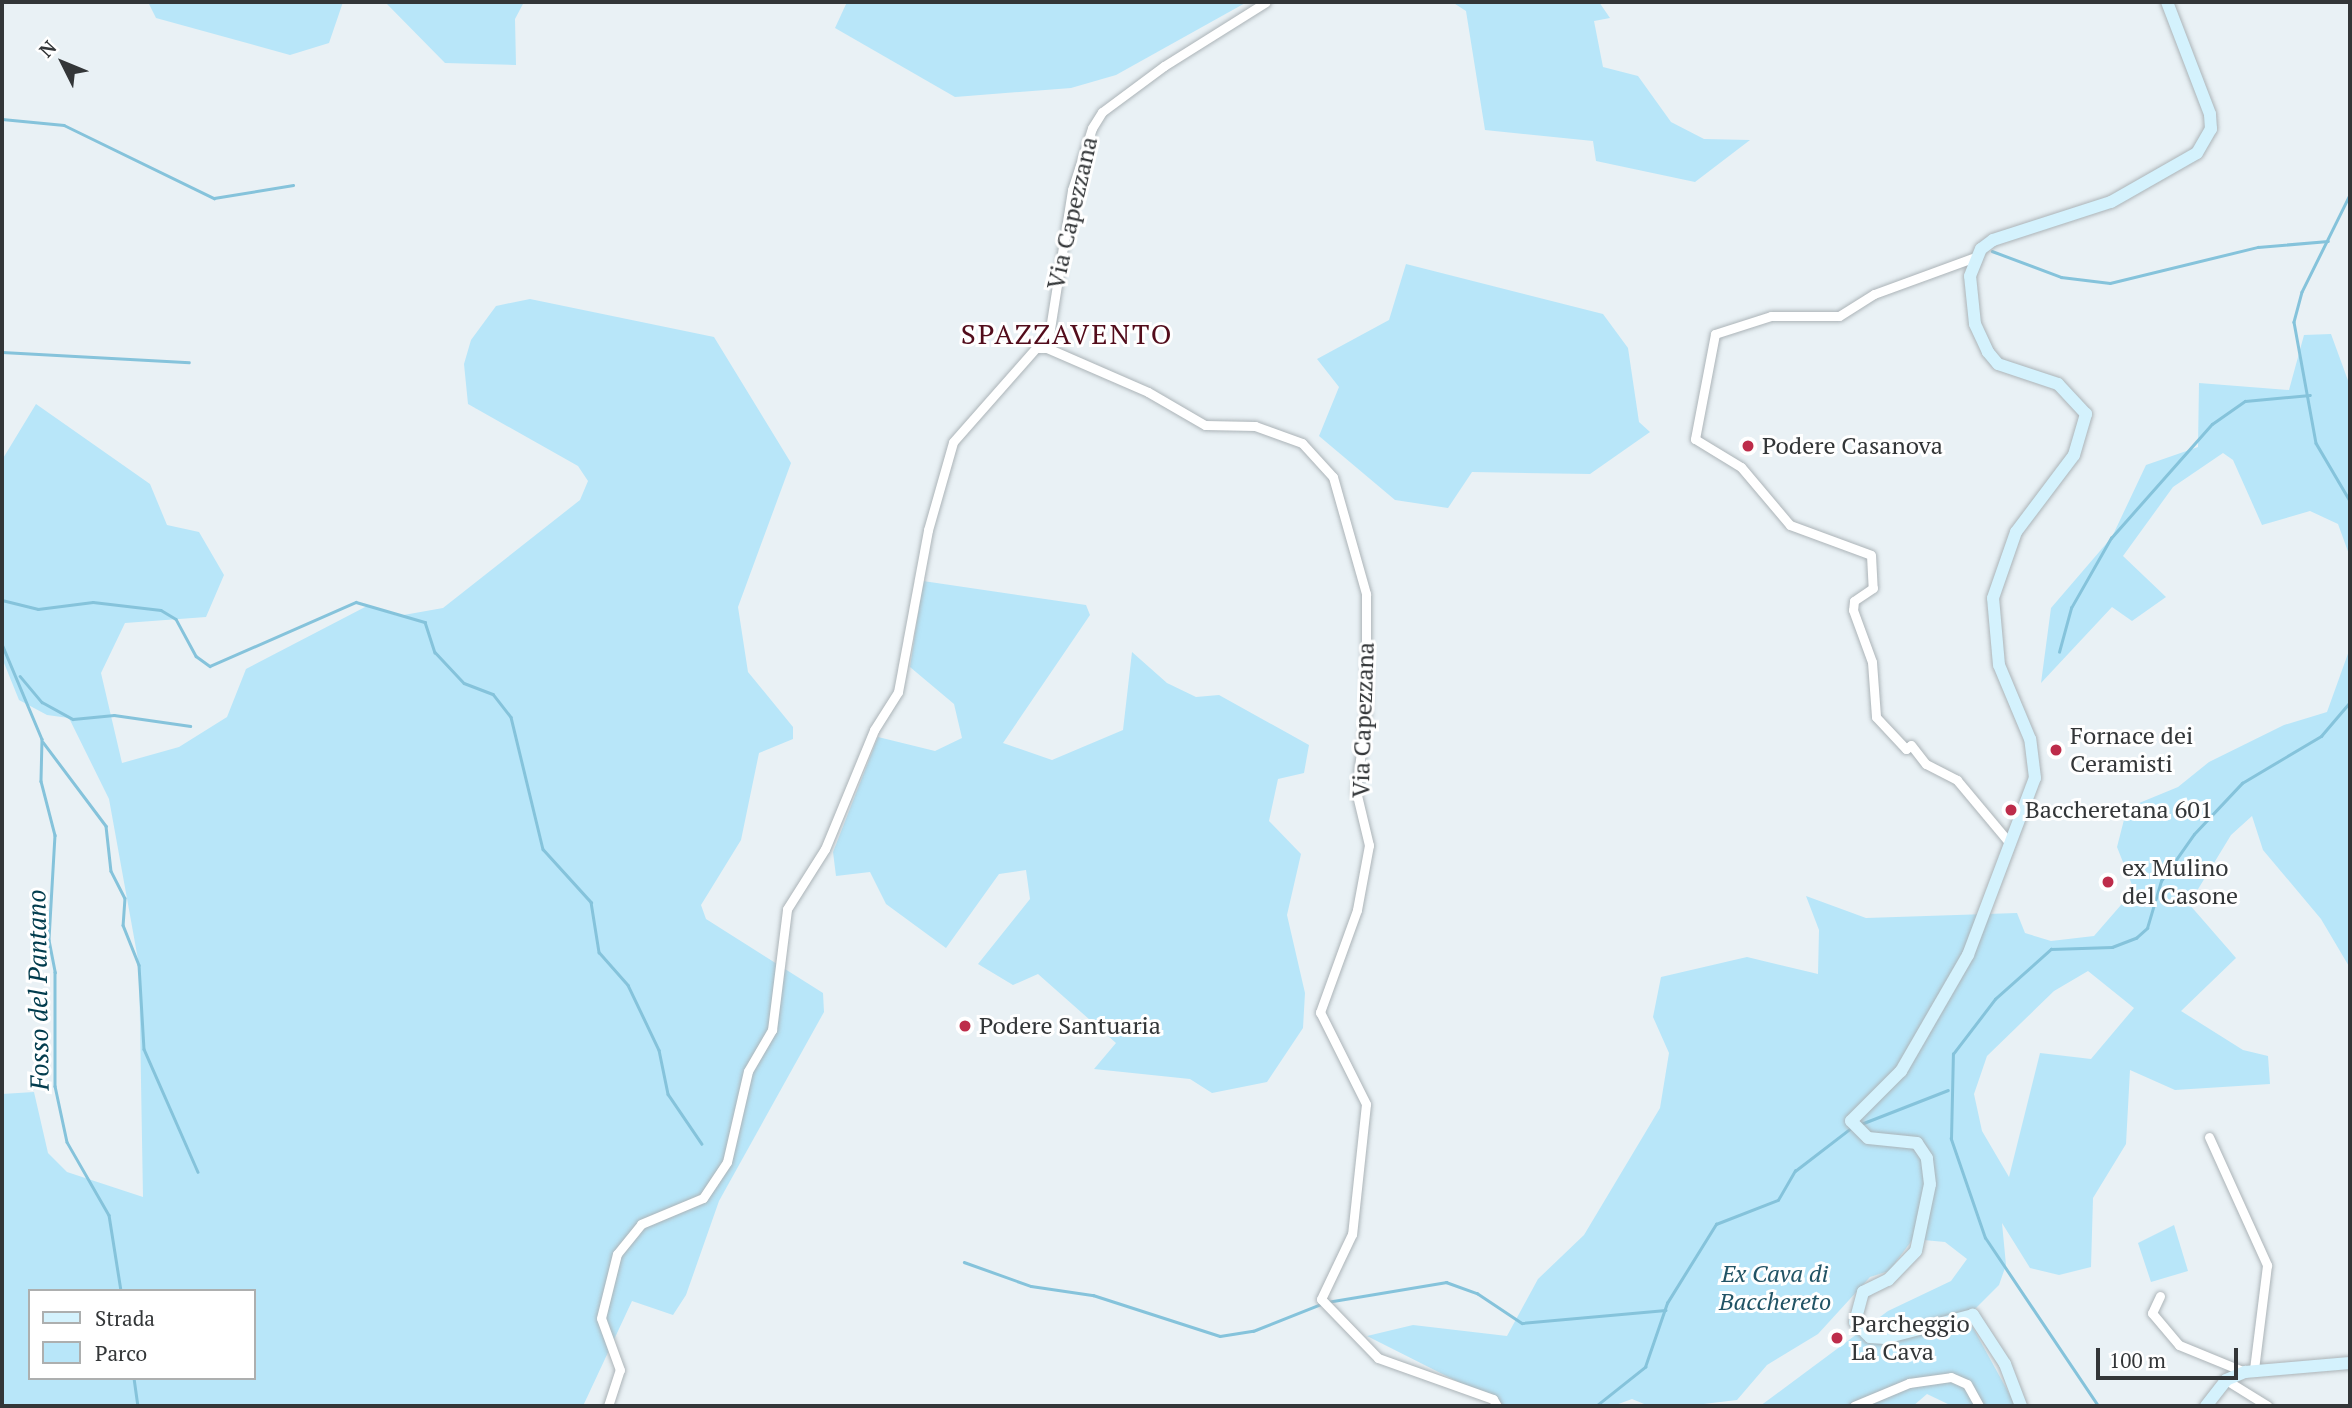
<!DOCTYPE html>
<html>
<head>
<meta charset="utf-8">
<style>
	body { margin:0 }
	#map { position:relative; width:2352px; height:1408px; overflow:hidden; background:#e9f1f5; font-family:"PT Serif",serif }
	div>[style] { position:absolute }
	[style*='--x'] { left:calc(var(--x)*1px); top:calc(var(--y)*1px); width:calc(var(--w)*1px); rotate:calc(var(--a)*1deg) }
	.green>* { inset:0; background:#b8e6f9 }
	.stream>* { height:2.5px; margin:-1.25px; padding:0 1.25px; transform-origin:1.25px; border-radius:1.25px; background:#85c3db }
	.roads { filter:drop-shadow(0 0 2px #acb4b8) drop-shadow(0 0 2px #acb4b8) }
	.street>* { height:9px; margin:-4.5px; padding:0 4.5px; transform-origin:4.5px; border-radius:4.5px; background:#fff }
	.secondary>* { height:12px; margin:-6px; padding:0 6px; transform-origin:6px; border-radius:6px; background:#d4f2fd }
	.dots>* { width:19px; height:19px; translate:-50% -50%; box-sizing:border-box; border:4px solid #fff; border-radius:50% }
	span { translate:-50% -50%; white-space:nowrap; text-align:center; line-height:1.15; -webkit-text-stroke:6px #fff; paint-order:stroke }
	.street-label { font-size:24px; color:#333638 }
	.poi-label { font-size:24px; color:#333638 }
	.left { translate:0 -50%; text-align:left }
	.park-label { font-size:24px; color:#215365; font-style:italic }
	.water-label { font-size:26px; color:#023c4d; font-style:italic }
	.quarter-label { font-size:28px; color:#520c1b; letter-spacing:2px }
	.frame { position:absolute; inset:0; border:4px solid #333638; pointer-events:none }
	.legend { position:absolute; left:28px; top:1289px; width:228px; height:91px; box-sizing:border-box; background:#fff; border:2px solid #adafaf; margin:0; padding:9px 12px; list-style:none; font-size:21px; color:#333638 }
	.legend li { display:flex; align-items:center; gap:14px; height:35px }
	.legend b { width:35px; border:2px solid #adafaf }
	.north { position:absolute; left:28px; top:28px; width:70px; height:70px; -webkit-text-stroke:5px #fff; paint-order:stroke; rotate:313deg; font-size:19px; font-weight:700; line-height:28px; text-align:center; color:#333638 }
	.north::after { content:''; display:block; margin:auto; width:24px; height:32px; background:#333638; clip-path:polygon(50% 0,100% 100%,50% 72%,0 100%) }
	.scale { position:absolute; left:2096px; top:1348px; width:142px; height:32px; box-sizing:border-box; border:4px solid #333638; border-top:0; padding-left:9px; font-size:21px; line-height:24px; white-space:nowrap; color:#333638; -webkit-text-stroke:5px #fff; paint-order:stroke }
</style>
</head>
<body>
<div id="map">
	<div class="green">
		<div style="clip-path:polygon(148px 2px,343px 2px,329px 43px,290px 55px,156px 18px)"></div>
		<div style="clip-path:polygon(385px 2px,524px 2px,515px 19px,516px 65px,445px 63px)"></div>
		<div style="clip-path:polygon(847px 2px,1247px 2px,1116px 75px,1071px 88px,955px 97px,835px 28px)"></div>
		<div style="clip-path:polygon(1452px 2px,1599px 2px,1610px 18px,1594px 21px,1603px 67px,1638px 76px,1671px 122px,1704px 139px,1750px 140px,1695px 182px,1596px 161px,1593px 141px,1485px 130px,1466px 11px)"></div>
		<div style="clip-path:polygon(1406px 264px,1603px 314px,1628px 348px,1639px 422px,1650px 432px,1590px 474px,1472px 472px,1448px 508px,1395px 500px,1319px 436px,1339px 387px,1317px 359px,1389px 320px)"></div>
		<div style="clip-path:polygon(evenodd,530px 299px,714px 337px,791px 463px,738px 607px,748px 672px,793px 727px,793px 739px,759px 753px,741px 840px,701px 905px,706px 919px,823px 993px,824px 1012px,719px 1201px,686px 1295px,673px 1315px,632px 1301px,583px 1406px,2px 1406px,2px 1094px,34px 1092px,48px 1153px,67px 1172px,143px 1197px,139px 965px,109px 799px,69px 718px,47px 715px,19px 700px,2px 658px,2px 460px,36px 404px,150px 484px,167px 525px,199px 532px,224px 575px,206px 617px,125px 623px,101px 673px,122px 763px,179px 747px,227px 717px,246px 669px,367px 606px,398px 616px,443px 608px,580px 500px,588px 481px,578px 466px,468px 404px,464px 364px,471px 340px,496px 306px,530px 299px,30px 1291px,254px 1291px,254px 1378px,30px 1378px,30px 1291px)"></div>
		<div style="clip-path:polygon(2331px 334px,2350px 386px,2350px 557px,2338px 524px,2310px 511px,2262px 525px,2233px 460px,2223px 453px,2173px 487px,2123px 556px,2166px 597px,2132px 621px,2112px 607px,2041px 683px,2051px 608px,2112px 537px,2146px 465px,2198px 447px,2199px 383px,2289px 390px,2304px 335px)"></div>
		<div style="clip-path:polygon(923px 581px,1086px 605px,1090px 615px,1003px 743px,1052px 760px,1123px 730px,1132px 652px,1167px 683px,1196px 697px,1219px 695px,1309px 745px,1304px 773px,1278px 779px,1269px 821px,1301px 854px,1287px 915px,1305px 993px,1303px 1028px,1267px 1082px,1212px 1093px,1190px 1079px,1094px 1069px,1116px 1043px,1038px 974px,1013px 985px,978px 964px,1030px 899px,1026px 870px,999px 874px,946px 948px,886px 904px,870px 872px,836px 876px,833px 852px,878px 737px,935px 751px,962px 738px,954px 704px,910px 667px)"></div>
		<div style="clip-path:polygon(evenodd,2350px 648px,2350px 968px,2321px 919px,2263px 850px,2252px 816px,2231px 835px,2189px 904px,2236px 958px,2181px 1011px,2243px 1050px,2268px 1056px,2270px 1084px,2175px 1090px,2130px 1070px,2126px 1144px,2093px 1198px,2091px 1267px,2059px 1275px,2030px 1268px,2002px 1223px,2006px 1265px,1999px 1285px,1967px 1317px,2016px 1406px,1952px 1406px,1927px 1394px,1913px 1406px,1760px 1406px,1888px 1311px,1951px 1281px,1967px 1259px,1945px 1242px,1913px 1239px,1889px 1271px,1870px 1277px,1818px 1334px,1767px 1365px,1737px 1400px,1687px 1406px,1649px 1406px,1632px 1399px,1613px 1406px,1506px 1406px,1367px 1336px,1413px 1325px,1507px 1336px,1538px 1279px,1584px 1235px,1660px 1108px,1669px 1053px,1653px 1017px,1661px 977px,1747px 957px,1818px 974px,1819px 930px,1806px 896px,1866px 918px,2017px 913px,2025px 933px,2051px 941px,2094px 936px,2134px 890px,2117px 847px,2127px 808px,2178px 787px,2209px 762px,2284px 725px,2327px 712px,2350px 648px,2088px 971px,2134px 1008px,2091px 1059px,2040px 1053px,2009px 1177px,1982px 1131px,1974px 1094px,1987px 1056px,2054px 991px,2088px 971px)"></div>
		<div style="clip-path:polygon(2174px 1225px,2188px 1271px,2151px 1282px,2138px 1243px)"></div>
	</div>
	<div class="stream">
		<div style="--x:2;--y:119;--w:62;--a:5.5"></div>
		<div style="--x:64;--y:125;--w:167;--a:26"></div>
		<div style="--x:214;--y:198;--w:80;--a:-9.3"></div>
		<div style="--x:2350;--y:195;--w:108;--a:116.3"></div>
		<div style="--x:2302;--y:292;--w:31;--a:105"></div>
		<div style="--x:2294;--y:322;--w:123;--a:79.7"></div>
		<div style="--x:2316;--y:443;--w:67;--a:59.6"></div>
		<div style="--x:1992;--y:251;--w:74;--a:20.6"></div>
		<div style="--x:2061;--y:277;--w:49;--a:7"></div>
		<div style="--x:2110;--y:283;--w:152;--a:-13.7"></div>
		<div style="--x:2258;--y:247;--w:70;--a:-4.9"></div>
		<div style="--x:2;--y:352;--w:187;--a:3.1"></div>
		<div style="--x:2;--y:600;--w:37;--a:14"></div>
		<div style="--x:38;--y:609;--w:55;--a:-7.3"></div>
		<div style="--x:93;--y:602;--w:68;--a:6.7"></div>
		<div style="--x:161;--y:610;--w:17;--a:31"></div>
		<div style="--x:176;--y:619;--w:42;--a:61.6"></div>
		<div style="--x:196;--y:656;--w:17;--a:36"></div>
		<div style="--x:210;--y:666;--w:159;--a:-23.7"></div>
		<div style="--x:356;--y:602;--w:72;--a:16.2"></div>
		<div style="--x:425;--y:622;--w:32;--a:72"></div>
		<div style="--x:435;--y:652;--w:42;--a:46.9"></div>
		<div style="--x:464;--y:683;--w:31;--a:21"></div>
		<div style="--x:493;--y:694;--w:29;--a:52"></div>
		<div style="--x:511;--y:717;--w:136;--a:76.4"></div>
		<div style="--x:543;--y:849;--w:72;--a:47.8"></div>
		<div style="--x:591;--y:902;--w:51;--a:80.9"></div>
		<div style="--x:599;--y:952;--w:44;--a:48.7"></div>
		<div style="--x:628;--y:985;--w:72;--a:64.5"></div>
		<div style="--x:659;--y:1050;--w:45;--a:78.4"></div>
		<div style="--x:668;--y:1094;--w:60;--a:55.8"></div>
		<div style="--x:2;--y:644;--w:103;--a:67.2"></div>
		<div style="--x:42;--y:739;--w:42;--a:91.4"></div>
		<div style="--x:41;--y:781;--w:56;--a:75.5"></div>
		<div style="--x:55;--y:835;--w:105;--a:93.3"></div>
		<div style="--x:49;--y:940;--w:33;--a:79"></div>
		<div style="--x:55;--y:972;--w:114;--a:90"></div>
		<div style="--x:55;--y:1086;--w:57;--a:77.9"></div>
		<div style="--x:67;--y:1142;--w:84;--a:60.1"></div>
		<div style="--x:109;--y:1215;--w:77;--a:81"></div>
		<div style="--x:2059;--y:652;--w:46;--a:-74.7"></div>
		<div style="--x:2071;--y:608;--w:81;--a:-60.3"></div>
		<div style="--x:2111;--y:538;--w:152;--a:-48.5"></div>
		<div style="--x:2212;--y:424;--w:40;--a:-34.9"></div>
		<div style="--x:2245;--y:401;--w:65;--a:-5.3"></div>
		<div style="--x:20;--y:676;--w:34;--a:50"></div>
		<div style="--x:42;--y:702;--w:35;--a:29"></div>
		<div style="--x:73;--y:719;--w:41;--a:-5.6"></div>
		<div style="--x:114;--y:715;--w:77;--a:8.2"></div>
		<div style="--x:43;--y:742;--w:105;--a:53.1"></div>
		<div style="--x:106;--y:826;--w:45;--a:83.7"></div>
		<div style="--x:111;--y:871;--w:30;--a:63"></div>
		<div style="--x:125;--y:898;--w:27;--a:94"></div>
		<div style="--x:123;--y:925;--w:43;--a:68.2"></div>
		<div style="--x:139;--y:965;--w:84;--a:86.6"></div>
		<div style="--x:144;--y:1049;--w:134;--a:66.3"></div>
		<div style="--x:1861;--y:1124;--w:93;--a:-21.3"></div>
		<div style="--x:964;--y:1262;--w:71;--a:19.7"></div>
		<div style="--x:1031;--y:1286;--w:63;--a:8.3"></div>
		<div style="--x:1093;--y:1295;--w:133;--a:17.9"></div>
		<div style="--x:1220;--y:1336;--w:33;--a:-9"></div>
		<div style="--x:1253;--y:1331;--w:73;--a:-21.7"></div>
		<div style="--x:1327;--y:1302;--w:121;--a:-9.5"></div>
		<div style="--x:1446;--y:1282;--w:33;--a:20"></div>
		<div style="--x:1477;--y:1293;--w:54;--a:33.7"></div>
		<div style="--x:1522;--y:1323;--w:144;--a:-5.2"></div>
		<div style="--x:134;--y:1378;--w:28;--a:82"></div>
		<div style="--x:1596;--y:1406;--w:63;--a:-38.5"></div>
		<div style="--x:1645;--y:1367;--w:68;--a:-71"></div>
		<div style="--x:1667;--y:1303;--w:93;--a:-58.2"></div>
		<div style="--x:1716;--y:1224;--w:66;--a:-21.2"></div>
		<div style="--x:1778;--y:1200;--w:34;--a:-60"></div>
		<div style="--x:1795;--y:1171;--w:71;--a:-37.5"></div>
		<div style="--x:2098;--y:1406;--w:202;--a:-123.9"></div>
		<div style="--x:1985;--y:1238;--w:105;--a:-109"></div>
		<div style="--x:1951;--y:1139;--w:85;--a:-88.7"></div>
		<div style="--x:1953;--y:1054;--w:69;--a:-52.6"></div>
		<div style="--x:1995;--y:999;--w:75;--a:-41.8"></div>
		<div style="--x:2051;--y:949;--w:61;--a:-1.9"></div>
		<div style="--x:2112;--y:947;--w:26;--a:-21"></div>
		<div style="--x:2136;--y:938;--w:15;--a:-42"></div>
		<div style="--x:2147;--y:928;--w:49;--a:-73.4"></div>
		<div style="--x:2161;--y:881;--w:57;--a:-54.9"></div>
		<div style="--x:2194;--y:834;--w:70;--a:-46.7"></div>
		<div style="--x:2242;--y:783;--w:92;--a:-30.7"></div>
		<div style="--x:2321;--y:736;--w:45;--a:-49.5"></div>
	</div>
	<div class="roads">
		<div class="street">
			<div style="--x:1978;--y:256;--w:111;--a:159.9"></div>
			<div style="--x:1874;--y:294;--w:41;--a:147.8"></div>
			<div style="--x:1839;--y:316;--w:68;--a:180"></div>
			<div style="--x:1771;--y:316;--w:59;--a:162.2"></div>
			<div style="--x:1715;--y:334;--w:107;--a:100.8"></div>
			<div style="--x:1695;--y:439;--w:54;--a:31.3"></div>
			<div style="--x:1741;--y:467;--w:76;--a:49.8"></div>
			<div style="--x:1790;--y:525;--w:86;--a:20.3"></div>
			<div style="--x:1871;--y:555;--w:33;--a:87"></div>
			<div style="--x:1873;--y:588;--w:23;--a:146"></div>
			<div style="--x:1854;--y:601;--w:9;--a:96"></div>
			<div style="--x:1853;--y:610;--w:55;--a:69.9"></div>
			<div style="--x:1872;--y:662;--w:55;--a:85.8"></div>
			<div style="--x:1876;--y:717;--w:44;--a:46.8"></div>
			<div style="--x:1906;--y:749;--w:6;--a:-39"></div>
			<div style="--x:1911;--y:745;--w:24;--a:52"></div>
			<div style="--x:1926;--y:764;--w:35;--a:27"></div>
			<div style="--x:1957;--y:780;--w:80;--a:50.1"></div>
			<div style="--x:1047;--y:348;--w:160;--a:-81"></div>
			<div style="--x:1072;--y:190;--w:65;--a:-72.1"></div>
			<div style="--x:1092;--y:128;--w:19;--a:-58"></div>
			<div style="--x:1102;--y:112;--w:77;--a:-36.6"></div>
			<div style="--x:1164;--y:66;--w:120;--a:-32.1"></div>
			<div style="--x:2209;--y:1137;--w:141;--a:65.6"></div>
			<div style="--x:2267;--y:1265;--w:106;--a:97.1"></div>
			<div style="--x:2160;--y:1296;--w:19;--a:115"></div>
			<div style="--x:2152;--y:1313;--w:42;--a:49.8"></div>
			<div style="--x:2179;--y:1345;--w:71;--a:22.2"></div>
			<div style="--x:2226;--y:1380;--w:49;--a:31.8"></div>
			<div style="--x:608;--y:1406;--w:38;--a:-72"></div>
			<div style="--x:620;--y:1370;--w:55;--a:-110.1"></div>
			<div style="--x:601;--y:1318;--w:66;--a:-76"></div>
			<div style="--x:617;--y:1254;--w:38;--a:-51"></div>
			<div style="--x:641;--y:1224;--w:67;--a:-22.8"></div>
			<div style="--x:703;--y:1198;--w:43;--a:-56.3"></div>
			<div style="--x:727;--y:1162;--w:93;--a:-77"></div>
			<div style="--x:748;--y:1071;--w:48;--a:-59.7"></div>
			<div style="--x:772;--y:1030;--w:122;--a:-82.9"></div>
			<div style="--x:787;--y:909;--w:71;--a:-57.7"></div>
			<div style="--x:825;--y:849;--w:129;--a:-67.6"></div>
			<div style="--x:874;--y:730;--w:45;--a:-57.7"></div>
			<div style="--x:898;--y:692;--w:165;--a:-79.5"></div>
			<div style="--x:928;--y:530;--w:91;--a:-74.1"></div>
			<div style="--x:953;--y:442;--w:125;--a:-48.6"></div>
			<div style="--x:1036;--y:348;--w:11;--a:0"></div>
			<div style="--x:1047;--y:348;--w:110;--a:23.5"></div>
			<div style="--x:1148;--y:392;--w:66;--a:30.1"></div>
			<div style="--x:1205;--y:425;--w:50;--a:1.1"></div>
			<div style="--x:1255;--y:426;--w:50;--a:19.9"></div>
			<div style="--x:1302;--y:443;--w:46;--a:47.6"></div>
			<div style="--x:1333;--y:477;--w:122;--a:74.2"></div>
			<div style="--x:1366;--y:594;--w:118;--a:90"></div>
			<div style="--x:1366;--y:712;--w:80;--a:97.2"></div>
			<div style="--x:1356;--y:791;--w:56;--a:76.5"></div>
			<div style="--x:1369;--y:845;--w:66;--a:100.5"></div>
			<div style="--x:1357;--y:910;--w:109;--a:109.9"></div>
			<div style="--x:1320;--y:1012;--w:103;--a:63.4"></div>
			<div style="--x:1366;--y:1104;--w:131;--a:96.1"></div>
			<div style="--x:1352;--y:1234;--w:72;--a:115.5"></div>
			<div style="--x:1321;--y:1299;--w:82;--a:46"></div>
			<div style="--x:1378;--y:1358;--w:122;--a:19.6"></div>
			<div style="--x:1493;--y:1399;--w:8;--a:60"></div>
			<div style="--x:1854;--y:1406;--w:60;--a:-22.7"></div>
			<div style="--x:1909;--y:1383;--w:42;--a:-8.1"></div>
			<div style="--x:1951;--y:1377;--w:17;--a:24"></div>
			<div style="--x:1967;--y:1384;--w:25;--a:61"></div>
		</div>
		<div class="secondary">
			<div style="--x:2021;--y:1406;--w:45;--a:-110.9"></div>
			<div style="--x:2005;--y:1364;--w:59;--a:-123.1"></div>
			<div style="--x:1973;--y:1315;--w:91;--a:165.4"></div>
			<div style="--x:1885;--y:1338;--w:15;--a:-176"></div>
			<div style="--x:1870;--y:1337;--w:21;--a:-135"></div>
			<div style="--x:1855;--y:1322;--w:31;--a:-75"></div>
			<div style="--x:1863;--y:1292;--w:28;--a:-26"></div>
			<div style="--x:1888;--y:1280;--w:40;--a:-46"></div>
			<div style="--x:1916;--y:1251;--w:68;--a:-78.2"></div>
			<div style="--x:1930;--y:1184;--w:26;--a:-97"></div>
			<div style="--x:1927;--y:1158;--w:18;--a:-124"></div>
			<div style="--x:1917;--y:1143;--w:49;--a:-174.2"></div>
			<div style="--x:1868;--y:1138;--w:24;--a:-135"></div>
			<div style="--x:1851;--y:1121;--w:71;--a:-45"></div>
			<div style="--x:1901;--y:1071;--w:134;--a:-60"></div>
			<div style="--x:1968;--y:955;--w:189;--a:-69.3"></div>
			<div style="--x:2035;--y:778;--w:39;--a:-97"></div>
			<div style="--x:2030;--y:739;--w:80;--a:-112.7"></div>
			<div style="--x:1999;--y:665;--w:67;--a:-95.1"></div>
			<div style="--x:1993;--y:598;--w:70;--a:-70.8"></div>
			<div style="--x:2016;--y:532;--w:96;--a:-53"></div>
			<div style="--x:2074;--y:455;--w:43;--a:-73.7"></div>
			<div style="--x:2086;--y:414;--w:41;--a:-133"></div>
			<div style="--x:2058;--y:384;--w:63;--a:-161.6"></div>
			<div style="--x:1998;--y:364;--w:16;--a:-130"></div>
			<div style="--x:1988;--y:352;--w:31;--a:-115"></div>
			<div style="--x:1975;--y:324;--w:48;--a:-95.9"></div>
			<div style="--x:1970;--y:276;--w:29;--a:-68"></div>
			<div style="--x:1981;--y:249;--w:15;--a:-37"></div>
			<div style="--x:1993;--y:240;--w:124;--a:-17.9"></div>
			<div style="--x:2111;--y:202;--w:99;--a:-29.7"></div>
			<div style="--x:2197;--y:153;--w:28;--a:-60"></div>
			<div style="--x:2211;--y:129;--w:15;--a:-94"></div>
			<div style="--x:2210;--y:114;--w:120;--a:-111"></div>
			<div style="--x:2206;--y:1406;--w:33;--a:-52"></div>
			<div style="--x:2226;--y:1380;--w:21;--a:-23"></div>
			<div style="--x:2245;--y:1372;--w:105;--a:-4.9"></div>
		</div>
	</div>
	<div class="dots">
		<div style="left:1748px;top:446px;background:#bd2c4a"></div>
		<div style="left:2056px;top:750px;background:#bd2c4a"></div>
		<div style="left:2011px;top:810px;background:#bd2c4a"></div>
		<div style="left:2108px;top:882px;background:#bd2c4a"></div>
		<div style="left:965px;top:1026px;background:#bd2c4a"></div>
		<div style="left:1837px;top:1338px;background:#bd2c4a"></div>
	</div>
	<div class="street-label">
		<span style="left:1072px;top:213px;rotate:-77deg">Via Capezzana</span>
		<span style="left:1363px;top:720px;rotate:-88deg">Via Capezzana</span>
	</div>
	<div class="poi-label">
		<span class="left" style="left:1762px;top:446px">Podere Casanova</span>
		<span class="left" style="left:2070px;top:750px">Fornace dei<br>Ceramisti</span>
		<span class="left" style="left:2025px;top:810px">Baccheretana 601</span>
		<span class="left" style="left:2122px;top:882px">ex Mulino<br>del Casone</span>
		<span class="left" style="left:979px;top:1026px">Podere Santuaria</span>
		<span class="left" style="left:1851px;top:1338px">Parcheggio<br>La Cava</span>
	</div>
	<div class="park-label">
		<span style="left:1775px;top:1288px">Ex Cava di<br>Bacchereto</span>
	</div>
	<div class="water-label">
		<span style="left:38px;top:990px;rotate:-91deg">Fosso del Pantano</span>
	</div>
	<div class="quarter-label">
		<span style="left:1067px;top:334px">SPAZZAVENTO</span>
	</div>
	<div class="frame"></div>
	<ul class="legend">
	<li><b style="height:9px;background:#d4f2fd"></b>Strada</li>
	<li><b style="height:19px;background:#b8e6f9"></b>Parco</li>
	</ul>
	<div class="north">N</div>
	<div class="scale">100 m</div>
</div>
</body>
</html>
